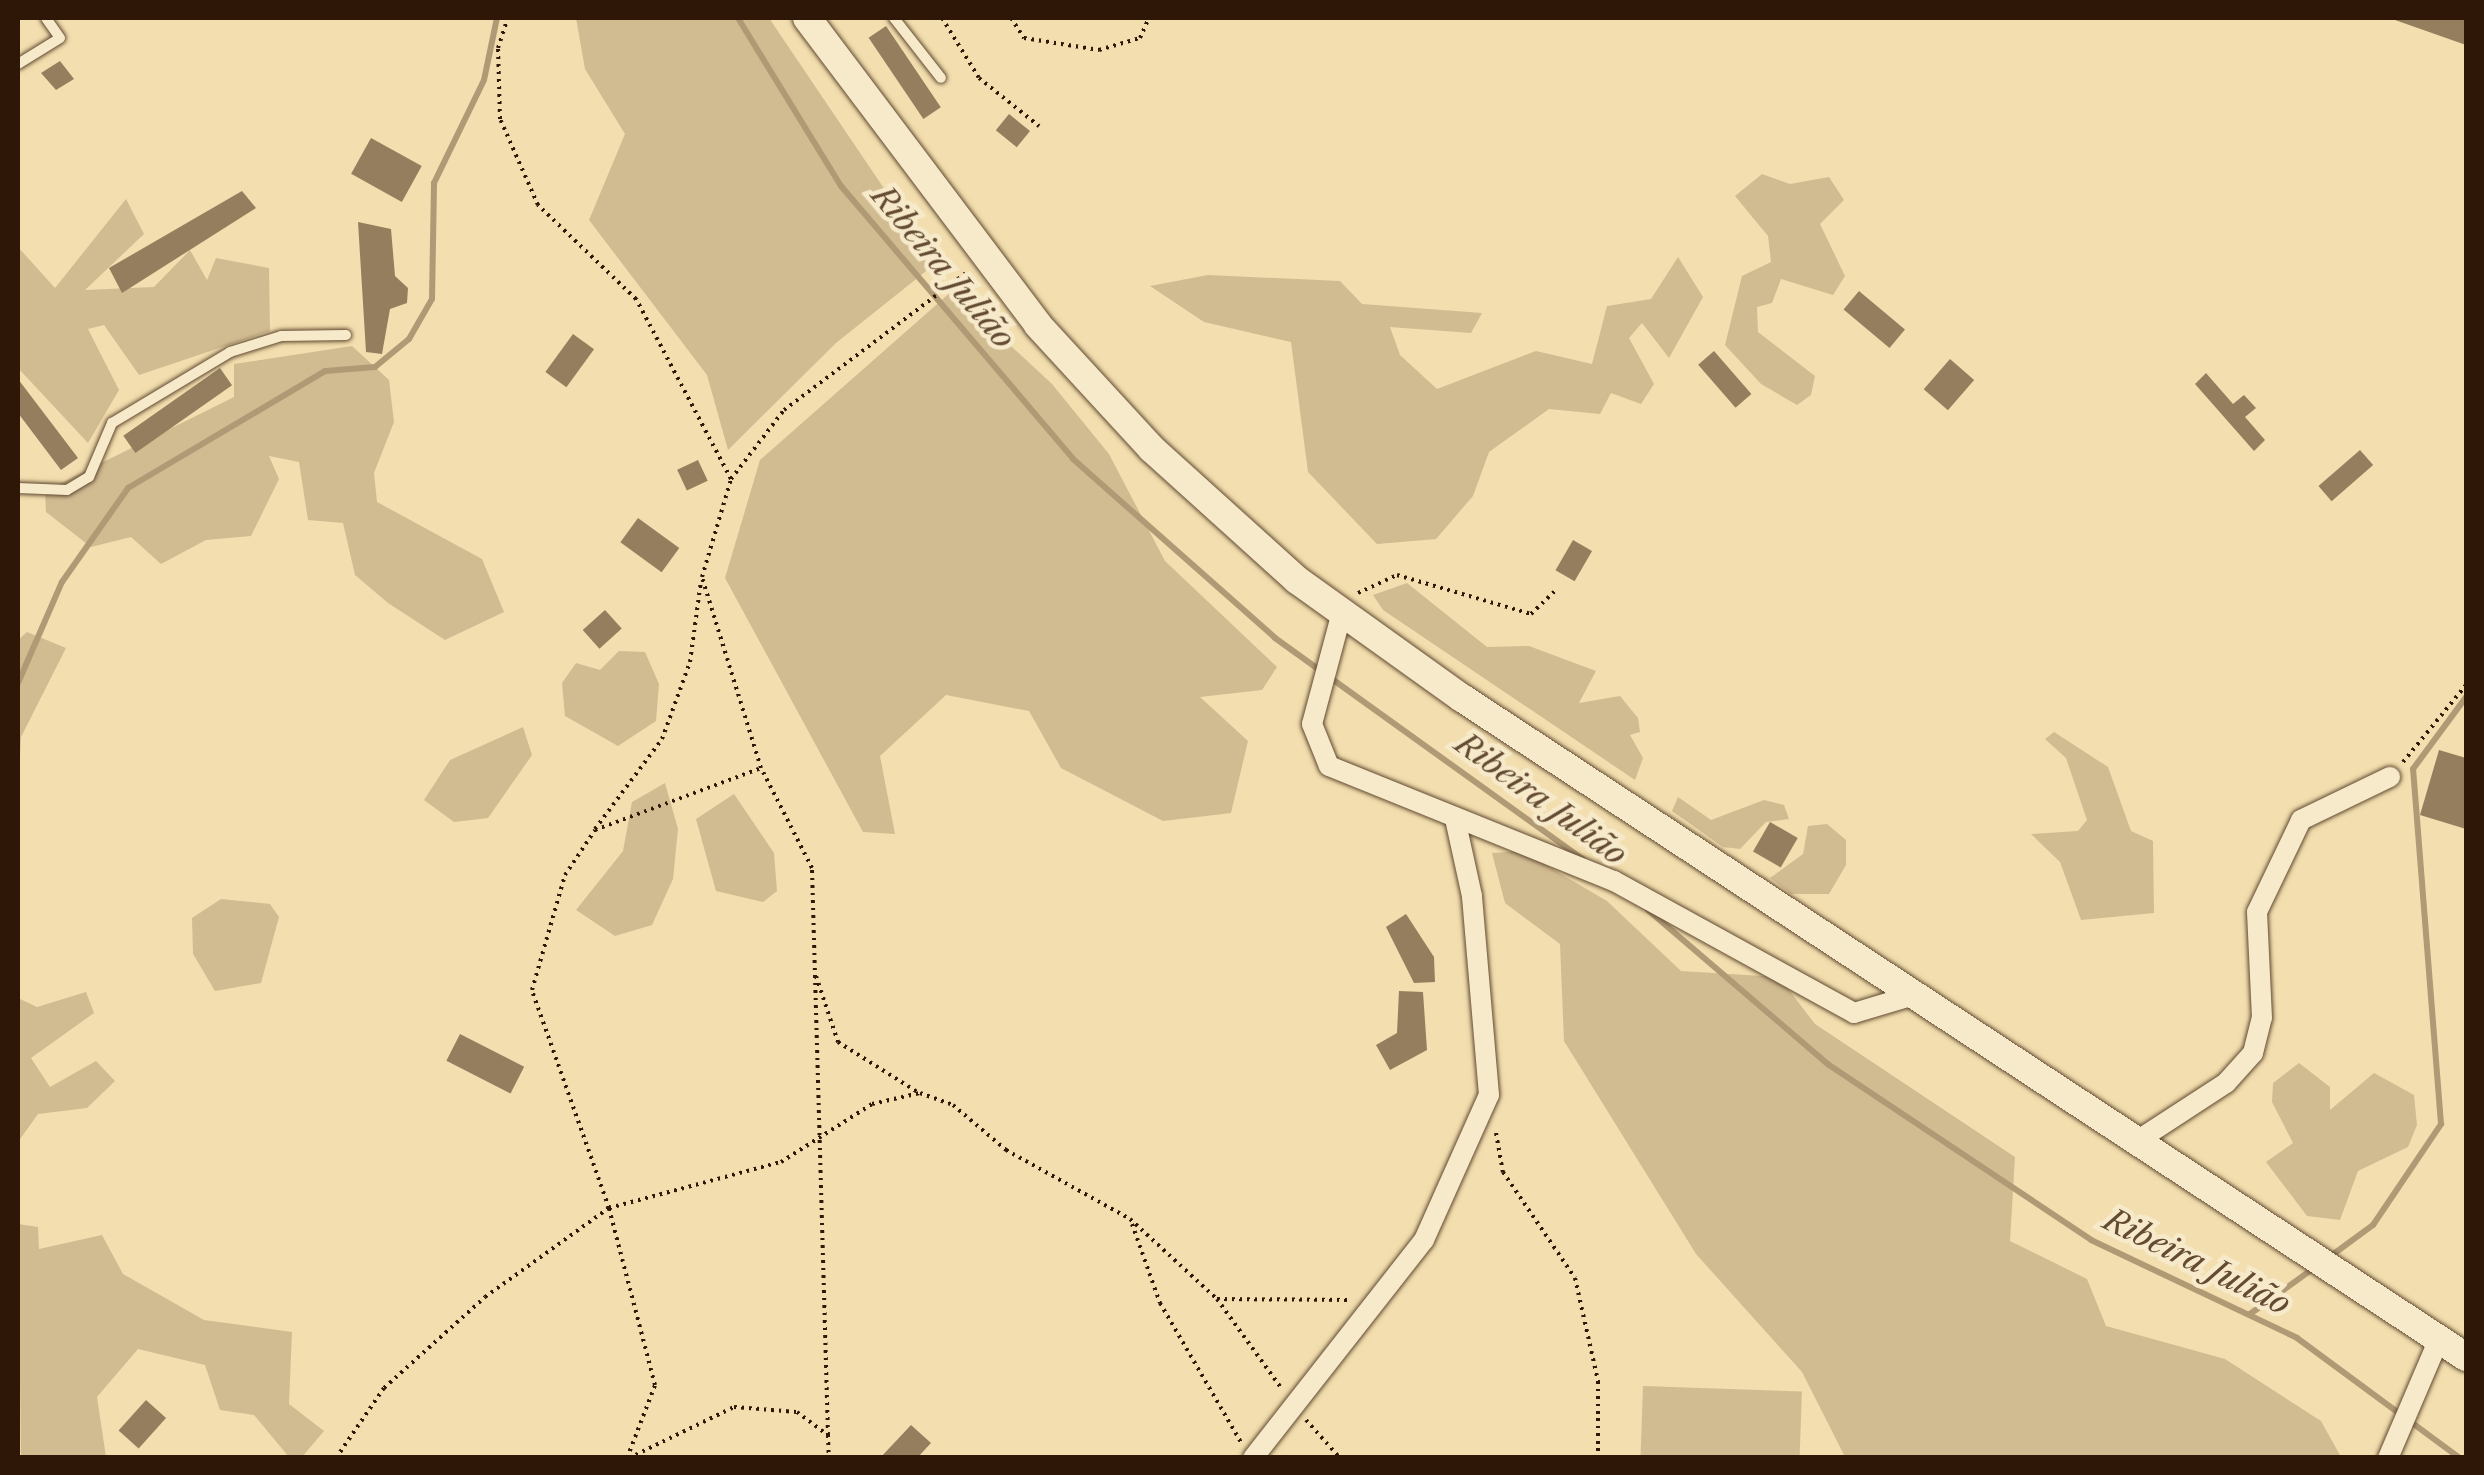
<!DOCTYPE html>
<html>
<head>
<meta charset="utf-8">
<style>
	body { margin:0 }
	#map { position:relative; width:2484px; height:1475px; overflow:hidden; background:#f2deae; font-family:"Libre Caslon Text",serif }
	div>[style] { position:absolute }
	[style*='--x'] { left:calc(var(--x)*1px); top:calc(var(--y)*1px); width:calc(var(--w)*1px); rotate:calc(var(--a)*1deg) }
	.green>* { inset:0; background:#d1bc92; transform-origin:0 0 }
	.stream>* { height:6px; margin:-3px; padding:0 3px; transform-origin:3px; border-radius:3px; background:#b09a75 }
	.building>* { inset:0; background:#947e5e; transform-origin:0 0 }
	.path>* { height:4px; margin-top:-2px; transform-origin:0; background:repeating-linear-gradient(90deg,#2f1707 0 2.5px,transparent 0 7.5px) }
	.roads { filter:drop-shadow(0 0 2px #604931) drop-shadow(0 0 2px #604931) }
	.service>* { height:10px; margin:-5px; padding:0 5px; transform-origin:5px; border-radius:5px; background:#f7eaca }
	.minor>* { height:20px; margin:-10px; padding:0 10px; transform-origin:10px; border-radius:10px; background:#f7eaca }
	.secondary>* { height:28px; margin:-14px; padding:0 14px; transform-origin:14px; border-radius:14px; background:#f7eaca }
	span { translate:-50% -50%; white-space:nowrap; text-align:center; line-height:1.15; -webkit-text-stroke:9px #f7eaca; paint-order:stroke }
	.water-label { font-size:32px; color:#634b33; font-style:italic }
	.frame { position:absolute; inset:0; border:20px solid #2f1707; pointer-events:none }
</style>
</head>
<body>
<div id="map">
	<div class="green">
		<div style="clip-path:polygon(576px 18px,769px 18px,935px 264px,836px 343px,728px 450px,707px 375px,589px 220px,625px 134px,585px 69px)"></div>
		<div style="clip-path:polygon(1762px 174px,1790px 184px,1829px 177px,1844px 200px,1820px 224px,1845px 276px,1833px 295px,1781px 279px,1772px 303px,1757px 307px,1758px 332px,1815px 376px,1811px 395px,1797px 405px,1761px 384px,1725px 345px,1742px 276px,1771px 262px,1768px 236px,1735px 196px)"></div>
		<div style="clip-path:polygon(126px 199px,144px 234px,85px 290px,154px 287px,190px 250px,207px 280px,216px 258px,269px 268px,270px 331px,139px 375px,104px 325px,88px 329px,119px 390px,88px 443px,18px 368px,18px 247px,55px 288px)"></div>
		<div style="clip-path:polygon(1678px 257px,1703px 297px,1669px 358px,1642px 323px,1629px 338px,1654px 384px,1641px 404px,1611px 393px,1600px 414px,1549px 409px,1489px 452px,1473px 496px,1436px 539px,1377px 544px,1308px 472px,1291px 342px,1204px 322px,1150px 286px,1208px 275px,1340px 281px,1362px 304px,1482px 313px,1471px 333px,1390px 327px,1400px 355px,1437px 389px,1536px 351px,1592px 364px,1607px 306px,1651px 299px)"></div>
		<div style="clip-path:polygon(952px 291px,1052px 384px,1109px 454px,1165px 561px,1277px 667px,1262px 690px,1200px 697px,1248px 741px,1231px 813px,1163px 821px,1061px 768px,1029px 711px,946px 695px,880px 756px,895px 834px,863px 832px,725px 578px,760px 460px)"></div>
		<div style="clip-path:polygon(352px 346px,389px 380px,394px 422px,374px 473px,377px 502px,482px 559px,504px 612px,445px 640px,388px 603px,355px 575px,343px 523px,308px 520px,299px 462px,269px 456px,279px 479px,251px 536px,206px 540px,161px 564px,131px 537px,91px 547px,46px 512px,45px 491px,234px 397px,234px 364px)"></div>
		<div style="clip-path:polygon(1407px 583px,1487px 647px,1529px 646px,1596px 671px,1579px 703px,1620px 696px,1638px 718px,1640px 732px,1630px 735px,1643px 758px,1635px 780px,1383px 610px,1373px 595px)"></div>
		<div style="clip-path:polygon(27px 632px,66px 648px,21px 737px,18px 798px,18px 640px)"></div>
		<div style="clip-path:polygon(619px 651px,645px 652px,659px 684px,656px 721px,618px 746px,565px 716px,562px 683px,576px 663px,600px 670px)"></div>
		<div style="clip-path:polygon(523px 727px,532px 755px,488px 818px,454px 822px,424px 800px,450px 760px)"></div>
		<div style="clip-path:polygon(2054px 732px,2108px 767px,2131px 831px,2153px 841px,2154px 913px,2081px 920px,2060px 862px,2031px 834px,2078px 831px,2087px 820px,2066px 758px,2045px 739px)"></div>
		<div style="clip-path:polygon(665px 783px,678px 829px,673px 879px,652px 925px,615px 936px,576px 910px,623px 851px,632px 802px)"></div>
		<div style="clip-path:polygon(734px 794px,774px 853px,777px 891px,763px 902px,716px 891px,696px 819px)"></div>
		<div style="clip-path:polygon(1678px 797px,1711px 820px,1764px 800px,1784px 805px,1789px 819px,1766px 822px,1740px 849px,1723px 847px,1672px 811px)"></div>
		<div style="clip-path:polygon(1827px 824px,1846px 840px,1846px 865px,1829px 894px,1791px 894px,1770px 878px,1803px 854px,1808px 826px)"></div>
		<div style="clip-path:polygon(1522px 851px,1607px 901px,1681px 971px,1779px 977px,1815px 1024px,2015px 1157px,2010px 1241px,2087px 1279px,2106px 1326px,2225px 1359px,2321px 1421px,2341px 1457px,1845px 1457px,1802px 1372px,1696px 1254px,1564px 1041px,1560px 944px,1505px 903px,1492px 853px)"></div>
		<div style="clip-path:polygon(221px 899px,270px 904px,279px 917px,261px 983px,215px 991px,193px 954px,192px 918px)"></div>
		<div style="clip-path:polygon(86px 992px,94px 1013px,31px 1058px,50px 1087px,96px 1061px,115px 1081px,87px 1108px,38px 1114px,18px 1142px,18px 998px,37px 1007px)"></div>
		<div style="clip-path:polygon(2299px 1063px,2330px 1087px,2330px 1110px,2374px 1073px,2414px 1095px,2417px 1125px,2408px 1147px,2358px 1171px,2340px 1220px,2307px 1216px,2266px 1162px,2293px 1143px,2272px 1102px,2273px 1083px)"></div>
		<div style="clip-path:polygon(18px 1224px,38px 1227px,39px 1249px,102px 1235px,123px 1274px,204px 1320px,292px 1332px,289px 1404px,324px 1431px,302px 1457px,289px 1457px,254px 1415px,220px 1410px,205px 1365px,138px 1349px,97px 1397px,106px 1457px,21px 1457px)"></div>
		<div style="left:1643px;top:1386px;width:159px;height:71px;rotate:2deg"></div>
	</div>
	<div class="stream">
		<div style="--x:738;--y:18;--w:197;--a:58.5"></div>
		<div style="--x:841;--y:186;--w:358;--a:49.6"></div>
		<div style="--x:1073;--y:459;--w:270;--a:41.5"></div>
		<div style="--x:1275;--y:638;--w:379;--a:35.7"></div>
		<div style="--x:18;--y:683;--w:110;--a:-66.5"></div>
		<div style="--x:62;--y:582;--w:115;--a:-54.9"></div>
		<div style="--x:128;--y:488;--w:229;--a:-30.7"></div>
		<div style="--x:325;--y:371;--w:50;--a:-4.6"></div>
		<div style="--x:375;--y:367;--w:44;--a:-39.5"></div>
		<div style="--x:409;--y:339;--w:46;--a:-60.1"></div>
		<div style="--x:432;--y:299;--w:116;--a:-89"></div>
		<div style="--x:434;--y:183;--w:114;--a:-64.1"></div>
		<div style="--x:484;--y:80;--w:63;--a:-78.2"></div>
		<div style="--x:1648;--y:910;--w:238;--a:40.6"></div>
		<div style="--x:1829;--y:1065;--w:315;--a:33.7"></div>
		<div style="--x:2091;--y:1240;--w:228;--a:25.4"></div>
		<div style="--x:2297;--y:1338;--w:202;--a:36.4"></div>
		<div style="--x:2328;--y:1258;--w:56;--a:-36.3"></div>
		<div style="--x:2373;--y:1225;--w:122;--a:-56"></div>
		<div style="--x:2441;--y:1124;--w:356;--a:-94.5"></div>
		<div style="--x:2413;--y:769;--w:89;--a:-53.6"></div>
		<div style="--x:2250;--y:1314;--w:79;--a:-35.7"></div>
	</div>
	<div class="building">
		<div style="clip-path:polygon(2466px 18px,2466px 45px,2395px 20px,2396px 18px)"></div>
		<div style="left:886px;top:26px;width:98px;height:21px;rotate:56deg"></div>
		<div style="clip-path:polygon(60px 61px,74px 79px,56px 90px,41px 73px)"></div>
		<div style="left:1009px;top:114px;width:27px;height:21px;rotate:39deg"></div>
		<div style="left:371px;top:138px;width:58px;height:41px;rotate:29deg"></div>
		<div style="clip-path:polygon(242px 191px,256px 208px,122px 293px,109px 268px)"></div>
		<div style="clip-path:polygon(358px 222px,391px 229px,395px 276px,408px 288px,407px 303px,390px 309px,382px 354px,366px 352px)"></div>
		<div style="left:1859px;top:291px;width:60px;height:24px;rotate:40deg"></div>
		<div style="left:573px;top:334px;width:26px;height:47px;rotate:36deg"></div>
		<div style="left:1714px;top:351px;width:57px;height:21px;rotate:49deg"></div>
		<div style="left:1950px;top:359px;width:32px;height:40px;rotate:41deg"></div>
		<div style="left:220px;top:368px;width:21px;height:118px;rotate:55deg"></div>
		<div style="clip-path:polygon(2206px 373px,2233px 404px,2244px 395px,2256px 408px,2245px 417px,2265px 440px,2254px 451px,2195px 384px)"></div>
		<div style="clip-path:polygon(18px 379px,78px 458px,61px 470px,18px 413px)"></div>
		<div style="left:2360px;top:450px;width:20px;height:55px;rotate:49deg"></div>
		<div style="left:698px;top:460px;width:23px;height:23px;rotate:65deg"></div>
		<div style="left:638px;top:518px;width:51px;height:30px;rotate:36deg"></div>
		<div style="left:1573px;top:540px;width:22px;height:35px;rotate:30deg"></div>
		<div style="left:605px;top:610px;width:25px;height:30px;rotate:48deg"></div>
		<div style="clip-path:polygon(2439px 750px,2466px 758px,2466px 829px,2420px 815px)"></div>
		<div style="left:1770px;top:822px;width:32px;height:34px;rotate:30deg"></div>
		<div style="clip-path:polygon(1406px 914px,1434px 957px,1435px 982px,1414px 983px,1386px 927px)"></div>
		<div style="clip-path:polygon(1399px 991px,1423px 992px,1427px 1050px,1390px 1070px,1376px 1045px,1397px 1033px)"></div>
		<div style="left:460px;top:1034px;width:72px;height:30px;rotate:27deg"></div>
		<div style="left:146px;top:1400px;width:27px;height:41px;rotate:42deg"></div>
		<div style="clip-path:polygon(911px 1425px,931px 1443px,917px 1458px,880px 1458px)"></div>
	</div>
	<div class="path">
		<div style="--x:942;--y:18;--w:70;--a:58.3"></div>
		<div style="--x:979;--y:78;--w:77;--a:38.7"></div>
		<div style="--x:1011;--y:18;--w:24;--a:57"></div>
		<div style="--x:1024;--y:38;--w:76;--a:9.1"></div>
		<div style="--x:1099;--y:50;--w:43;--a:-16.3"></div>
		<div style="--x:1140;--y:38;--w:22;--a:-66"></div>
		<div style="--x:731;--y:479;--w:87;--a:-52.5"></div>
		<div style="--x:784;--y:410;--w:228;--a:-37"></div>
		<div style="--x:1358;--y:593;--w:43;--a:-24.8"></div>
		<div style="--x:1397;--y:575;--w:140;--a:16.2"></div>
		<div style="--x:1531;--y:614;--w:33;--a:-44"></div>
		<div style="--x:2403;--y:762;--w:99;--a:-50.7"></div>
		<div style="--x:595;--y:829;--w:112;--a:-53.3"></div>
		<div style="--x:662;--y:739;--w:82;--a:-70"></div>
		<div style="--x:690;--y:662;--w:82;--a:-82.3"></div>
		<div style="--x:816;--y:976;--w:70;--a:71.6"></div>
		<div style="--x:838;--y:1042;--w:96;--a:32.2"></div>
		<div style="--x:1496;--y:1133;--w:40;--a:80"></div>
		<div style="--x:1503;--y:1172;--w:128;--a:55.8"></div>
		<div style="--x:1575;--y:1278;--w:106;--a:77.4"></div>
		<div style="--x:1598;--y:1381;--w:77;--a:90"></div>
		<div style="--x:1132;--y:1224;--w:84;--a:70.5"></div>
		<div style="--x:1160;--y:1303;--w:161;--a:59.8"></div>
		<div style="--x:1217;--y:1299;--w:111;--a:54.2"></div>
		<div style="--x:1306;--y:1420;--w:51;--a:48.2"></div>
		<div style="--x:828;--y:1435;--w:23;--a:88"></div>
		<div style="--x:336;--y:1458;--w:85;--a:-55.6"></div>
		<div style="--x:384;--y:1388;--w:136;--a:-42"></div>
		<div style="--x:485;--y:1297;--w:153;--a:-35.7"></div>
		<div style="--x:609;--y:1208;--w:231;--a:-109.5"></div>
		<div style="--x:532;--y:990;--w:120;--a:-74"></div>
		<div style="--x:565;--y:875;--w:54;--a:-56.3"></div>
		<div style="--x:595;--y:830;--w:177;--a:-20.5"></div>
		<div style="--x:761;--y:768;--w:200;--a:-107.2"></div>
		<div style="--x:702;--y:577;--w:102;--a:-73.5"></div>
		<div style="--x:731;--y:479;--w:204;--a:-117.8"></div>
		<div style="--x:636;--y:299;--w:136;--a:-136.2"></div>
		<div style="--x:538;--y:205;--w:94;--a:-113.8"></div>
		<div style="--x:500;--y:119;--w:71;--a:-91.6"></div>
		<div style="--x:498;--y:48;--w:32;--a:-72"></div>
		<div style="--x:627;--y:1458;--w:78;--a:-69"></div>
		<div style="--x:655;--y:1385;--w:183;--a:-104.6"></div>
		<div style="--x:609;--y:1208;--w:178;--a:-15"></div>
		<div style="--x:781;--y:1162;--w:108;--a:-32.5"></div>
		<div style="--x:872;--y:1104;--w:49;--a:-12.9"></div>
		<div style="--x:920;--y:1093;--w:35;--a:20"></div>
		<div style="--x:953;--y:1105;--w:70;--a:40.3"></div>
		<div style="--x:1006;--y:1150;--w:142;--a:29.1"></div>
		<div style="--x:1130;--y:1219;--w:118;--a:42.6"></div>
		<div style="--x:1217;--y:1299;--w:132;--a:0.4"></div>
		<div style="--x:629;--y:1458;--w:117;--a:-25.9"></div>
		<div style="--x:734;--y:1407;--w:63;--a:4.5"></div>
		<div style="--x:797;--y:1412;--w:39;--a:37"></div>
		<div style="--x:828;--y:1435;--w:567;--a:-91.62"></div>
		<div style="--x:812;--y:868;--w:110;--a:-117"></div>
	</div>
	<div class="roads">
		<div class="service">
			<div style="--x:894;--y:18;--w:76;--a:51.9"></div>
			<div style="--x:18;--y:64;--w:49;--a:-31.8"></div>
			<div style="--x:60;--y:38;--w:24;--a:-125"></div>
			<div style="--x:18;--y:488;--w:49;--a:2.3"></div>
			<div style="--x:67;--y:490;--w:26;--a:-31"></div>
			<div style="--x:89;--y:477;--w:59;--a:-66.9"></div>
			<div style="--x:112;--y:423;--w:138;--a:-31"></div>
			<div style="--x:230;--y:352;--w:53;--a:-17.4"></div>
			<div style="--x:281;--y:336;--w:65;--a:-0.9"></div>
		</div>
		<div class="minor">
			<div style="--x:1342;--y:612;--w:116;--a:105"></div>
			<div style="--x:1312;--y:724;--w:45;--a:68"></div>
			<div style="--x:1329;--y:766;--w:307;--a:22"></div>
			<div style="--x:1614;--y:881;--w:274;--a:28.8"></div>
			<div style="--x:1854;--y:1013;--w:63;--a:-16.7"></div>
			<div style="--x:2137;--y:1141;--w:106;--a:-33.1"></div>
			<div style="--x:2226;--y:1083;--w:40;--a:-48"></div>
			<div style="--x:2253;--y:1053;--w:36;--a:-76"></div>
			<div style="--x:2262;--y:1018;--w:106;--a:-92.7"></div>
			<div style="--x:2257;--y:912;--w:102;--a:-64.4"></div>
			<div style="--x:2301;--y:820;--w:99;--a:-25.8"></div>
			<div style="--x:1253;--y:1458;--w:277;--a:-51.9"></div>
			<div style="--x:1424;--y:1240;--w:159;--a:-65.9"></div>
			<div style="--x:1489;--y:1095;--w:200;--a:-94.9"></div>
			<div style="--x:1472;--y:896;--w:79;--a:-102.4"></div>
			<div style="--x:2388;--y:1458;--w:129;--a:-66.8"></div>
		</div>
		<div class="secondary">
			<div style="--x:807;--y:18;--w:384;--a:53"></div>
			<div style="--x:1038;--y:325;--w:168;--a:47.4"></div>
			<div style="--x:1152;--y:449;--w:195;--a:42.1"></div>
			<div style="--x:1297;--y:580;--w:203;--a:35.6"></div>
			<div style="--x:1462;--y:698;--w:1201;--a:33.28"></div>
		</div>
	</div>
	<div class="water-label">
		<span style="left:943px;top:267px;rotate:50deg">Ribeira Julião</span>
		<span style="left:1541px;top:799px;rotate:36deg">Ribeira Julião</span>
		<span style="left:2197px;top:1262px;rotate:26deg">Ribeira Julião</span>
	</div>
	<div class="frame"></div>
</div>
</body>
</html>
